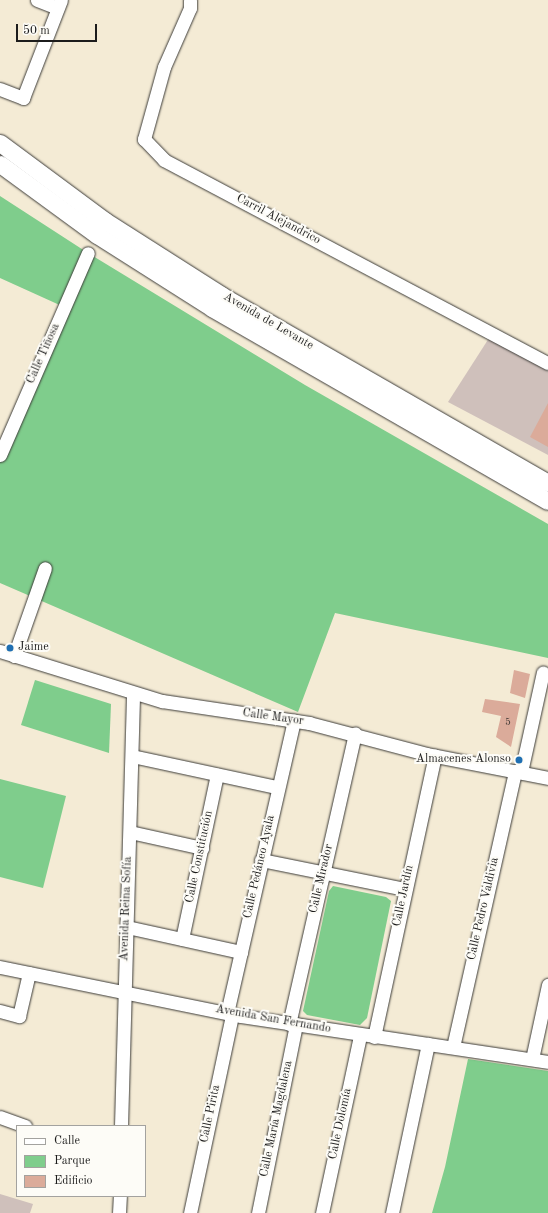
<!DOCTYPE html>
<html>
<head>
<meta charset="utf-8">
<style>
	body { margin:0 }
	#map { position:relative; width:548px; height:1213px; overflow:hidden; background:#f4ebd5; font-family:"Old Standard TT",serif }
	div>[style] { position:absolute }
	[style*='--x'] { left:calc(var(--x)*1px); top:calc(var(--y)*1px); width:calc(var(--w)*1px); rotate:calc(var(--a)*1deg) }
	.industrial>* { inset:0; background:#cfc0bb }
	.green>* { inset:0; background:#7fcd8c }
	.building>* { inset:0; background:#dbab9a }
	.roads { filter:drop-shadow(0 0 1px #3c3b38) drop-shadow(0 0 1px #3c3b38) }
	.minor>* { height:13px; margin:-6.5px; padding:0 6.5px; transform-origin:6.5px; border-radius:6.5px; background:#fff }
	.major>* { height:17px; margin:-8.5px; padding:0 8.5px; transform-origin:8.5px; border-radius:8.5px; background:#fff }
	.dots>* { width:11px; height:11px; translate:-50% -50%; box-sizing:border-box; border:2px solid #fdfcf7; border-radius:50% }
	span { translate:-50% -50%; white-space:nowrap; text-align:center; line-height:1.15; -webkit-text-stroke:4px #fdfcf7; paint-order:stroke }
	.number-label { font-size:10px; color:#4c403c }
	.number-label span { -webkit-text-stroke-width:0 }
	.street-label { font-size:12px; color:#1c1c1c }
	.poi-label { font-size:12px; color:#1c1c1c }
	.left { translate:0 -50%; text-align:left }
	.right { translate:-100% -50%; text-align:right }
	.legend { position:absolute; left:16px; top:1125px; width:130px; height:72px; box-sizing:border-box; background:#fdfcf7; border:1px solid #a3a29f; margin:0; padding:5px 7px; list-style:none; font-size:12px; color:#1c1c1c }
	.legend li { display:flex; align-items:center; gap:8px; height:20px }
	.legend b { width:20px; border:1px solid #a3a29f }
	.scale { position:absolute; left:16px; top:24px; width:81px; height:18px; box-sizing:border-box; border:2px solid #1c1c1c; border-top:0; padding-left:5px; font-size:12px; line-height:14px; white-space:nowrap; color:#1c1c1c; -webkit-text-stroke:3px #fdfcf7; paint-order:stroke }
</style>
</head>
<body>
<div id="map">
	<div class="industrial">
		<div style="clip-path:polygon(491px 335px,548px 358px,548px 455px,448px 402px)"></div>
		<div style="clip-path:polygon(0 1194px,33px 1204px,30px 1213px,0 1213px)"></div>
	</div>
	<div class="green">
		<div style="clip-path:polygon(0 196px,88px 253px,305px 385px,548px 524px,548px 658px,335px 613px,298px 712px,0 583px,0 452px,64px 307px,0 278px)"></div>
		<div style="clip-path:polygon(35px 680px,111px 704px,109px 753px,21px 725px)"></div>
		<div style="clip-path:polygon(0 779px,66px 796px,43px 888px,0 877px)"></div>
		<div style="clip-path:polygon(333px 886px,386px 897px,391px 901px,367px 1018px,360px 1025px,307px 1015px,303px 1011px,329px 891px)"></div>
		<div style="clip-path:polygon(468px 1059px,548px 1071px,548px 1213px,432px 1213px,445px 1167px)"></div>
	</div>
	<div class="building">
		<div style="clip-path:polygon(548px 403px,548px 447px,530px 437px)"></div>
		<div style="clip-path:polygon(514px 670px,530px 674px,525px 698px,510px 693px)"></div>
		<div style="clip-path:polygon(485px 699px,520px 704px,511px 747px,496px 737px,501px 716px,482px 712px)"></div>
	</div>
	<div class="roads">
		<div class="minor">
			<div style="--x:37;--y:0;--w:22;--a:21"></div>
			<div style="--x:190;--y:0;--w:8;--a:90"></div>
			<div style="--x:190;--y:8;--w:64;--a:113.8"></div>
			<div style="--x:164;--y:67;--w:75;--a:105.5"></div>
			<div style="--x:144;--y:139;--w:29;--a:46"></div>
			<div style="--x:164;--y:160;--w:434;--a:27.9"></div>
			<div style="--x:0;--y:89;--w:25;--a:21"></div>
			<div style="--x:23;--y:98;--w:105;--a:-68.8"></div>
			<div style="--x:0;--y:455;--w:220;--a:-66.5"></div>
			<div style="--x:0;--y:651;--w:170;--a:17.2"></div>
			<div style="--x:162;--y:701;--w:149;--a:8.5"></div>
			<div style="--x:309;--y:723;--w:121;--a:14.8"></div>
			<div style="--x:426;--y:754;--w:124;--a:11.1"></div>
			<div style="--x:14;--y:656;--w:93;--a:-70.6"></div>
			<div style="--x:132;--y:756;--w:148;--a:12.1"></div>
			<div style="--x:521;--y:772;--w:102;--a:-77.6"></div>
			<div style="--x:130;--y:832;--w:74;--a:12.5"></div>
			<div style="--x:261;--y:860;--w:147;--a:11.4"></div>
			<div style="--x:127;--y:927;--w:117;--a:12.4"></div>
			<div style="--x:182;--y:939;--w:168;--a:-78"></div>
			<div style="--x:0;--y:967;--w:246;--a:11.5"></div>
			<div style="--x:241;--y:1016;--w:310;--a:8.5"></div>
			<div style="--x:0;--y:1011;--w:20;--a:15"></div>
			<div style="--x:19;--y:1016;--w:44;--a:-76.9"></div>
			<div style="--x:227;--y:1013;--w:300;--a:-77.1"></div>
			<div style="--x:289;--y:1024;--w:298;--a:-77.2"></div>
			<div style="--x:374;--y:1037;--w:288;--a:-77.8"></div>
			<div style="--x:453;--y:1047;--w:283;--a:-77.3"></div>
			<div style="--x:532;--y:1059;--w:76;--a:-77.8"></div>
			<div style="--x:0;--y:1117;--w:27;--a:20"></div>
			<div style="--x:121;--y:1126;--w:433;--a:-88.4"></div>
			<div style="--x:119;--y:1213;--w:17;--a:-87"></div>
			<div style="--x:190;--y:1213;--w:202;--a:-78"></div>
			<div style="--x:258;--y:1213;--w:192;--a:-78.6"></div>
			<div style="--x:322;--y:1213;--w:182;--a:-77.9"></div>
			<div style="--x:392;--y:1213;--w:173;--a:-78"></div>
		</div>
		<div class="major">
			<div style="--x:0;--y:143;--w:131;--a:36.6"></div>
			<div style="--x:105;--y:221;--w:138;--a:32.5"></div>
			<div style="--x:221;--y:295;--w:377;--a:29.9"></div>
			<div style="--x:0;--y:164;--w:120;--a:36.2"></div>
			<div style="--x:97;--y:235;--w:136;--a:32.4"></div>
			<div style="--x:212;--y:308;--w:387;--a:29.9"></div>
		</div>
	</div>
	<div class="dots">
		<div style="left:10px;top:648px;background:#1f6fb2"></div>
		<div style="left:519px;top:760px;background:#1f6fb2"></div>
	</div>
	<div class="number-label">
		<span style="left:508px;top:723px">5</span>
	</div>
	<div class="street-label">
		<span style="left:278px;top:220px;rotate:28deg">Carril Alejandrico</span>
		<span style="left:268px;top:322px;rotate:30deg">Avenida de Levante</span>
		<span style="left:44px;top:354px;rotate:-66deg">Calle Tiñosa</span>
		<span style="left:273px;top:718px;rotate:8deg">Calle Mayor</span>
		<span style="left:200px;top:857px;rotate:-78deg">Calle Constitución</span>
		<span style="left:260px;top:867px;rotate:-77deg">Calle Pedáneo Ayala</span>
		<span style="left:322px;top:879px;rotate:-77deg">Calle Mirador</span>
		<span style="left:404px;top:896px;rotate:-78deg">Calle Jardín</span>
		<span style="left:127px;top:909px;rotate:-88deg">Avenida Reina Sofía</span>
		<span style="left:484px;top:909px;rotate:-77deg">Calle Pedro Valdivia</span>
		<span style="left:273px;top:1020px;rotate:10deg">Avenida San Fernando</span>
		<span style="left:211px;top:1114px;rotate:-78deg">Calle Pirita</span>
		<span style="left:277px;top:1119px;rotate:-78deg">Calle María Magdalena</span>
		<span style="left:341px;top:1124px;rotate:-78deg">Calle Dolomía</span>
	</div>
	<div class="poi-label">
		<span class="left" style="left:18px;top:648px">Jaime</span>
		<span class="right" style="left:511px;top:760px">Almacenes Alonso</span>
	</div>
	<ul class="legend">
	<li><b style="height:5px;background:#fff"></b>Calle</li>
	<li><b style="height:11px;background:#7fcd8c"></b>Parque</li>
	<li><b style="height:11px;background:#dbab9a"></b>Edificio</li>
	</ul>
	<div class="scale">50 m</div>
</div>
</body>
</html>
